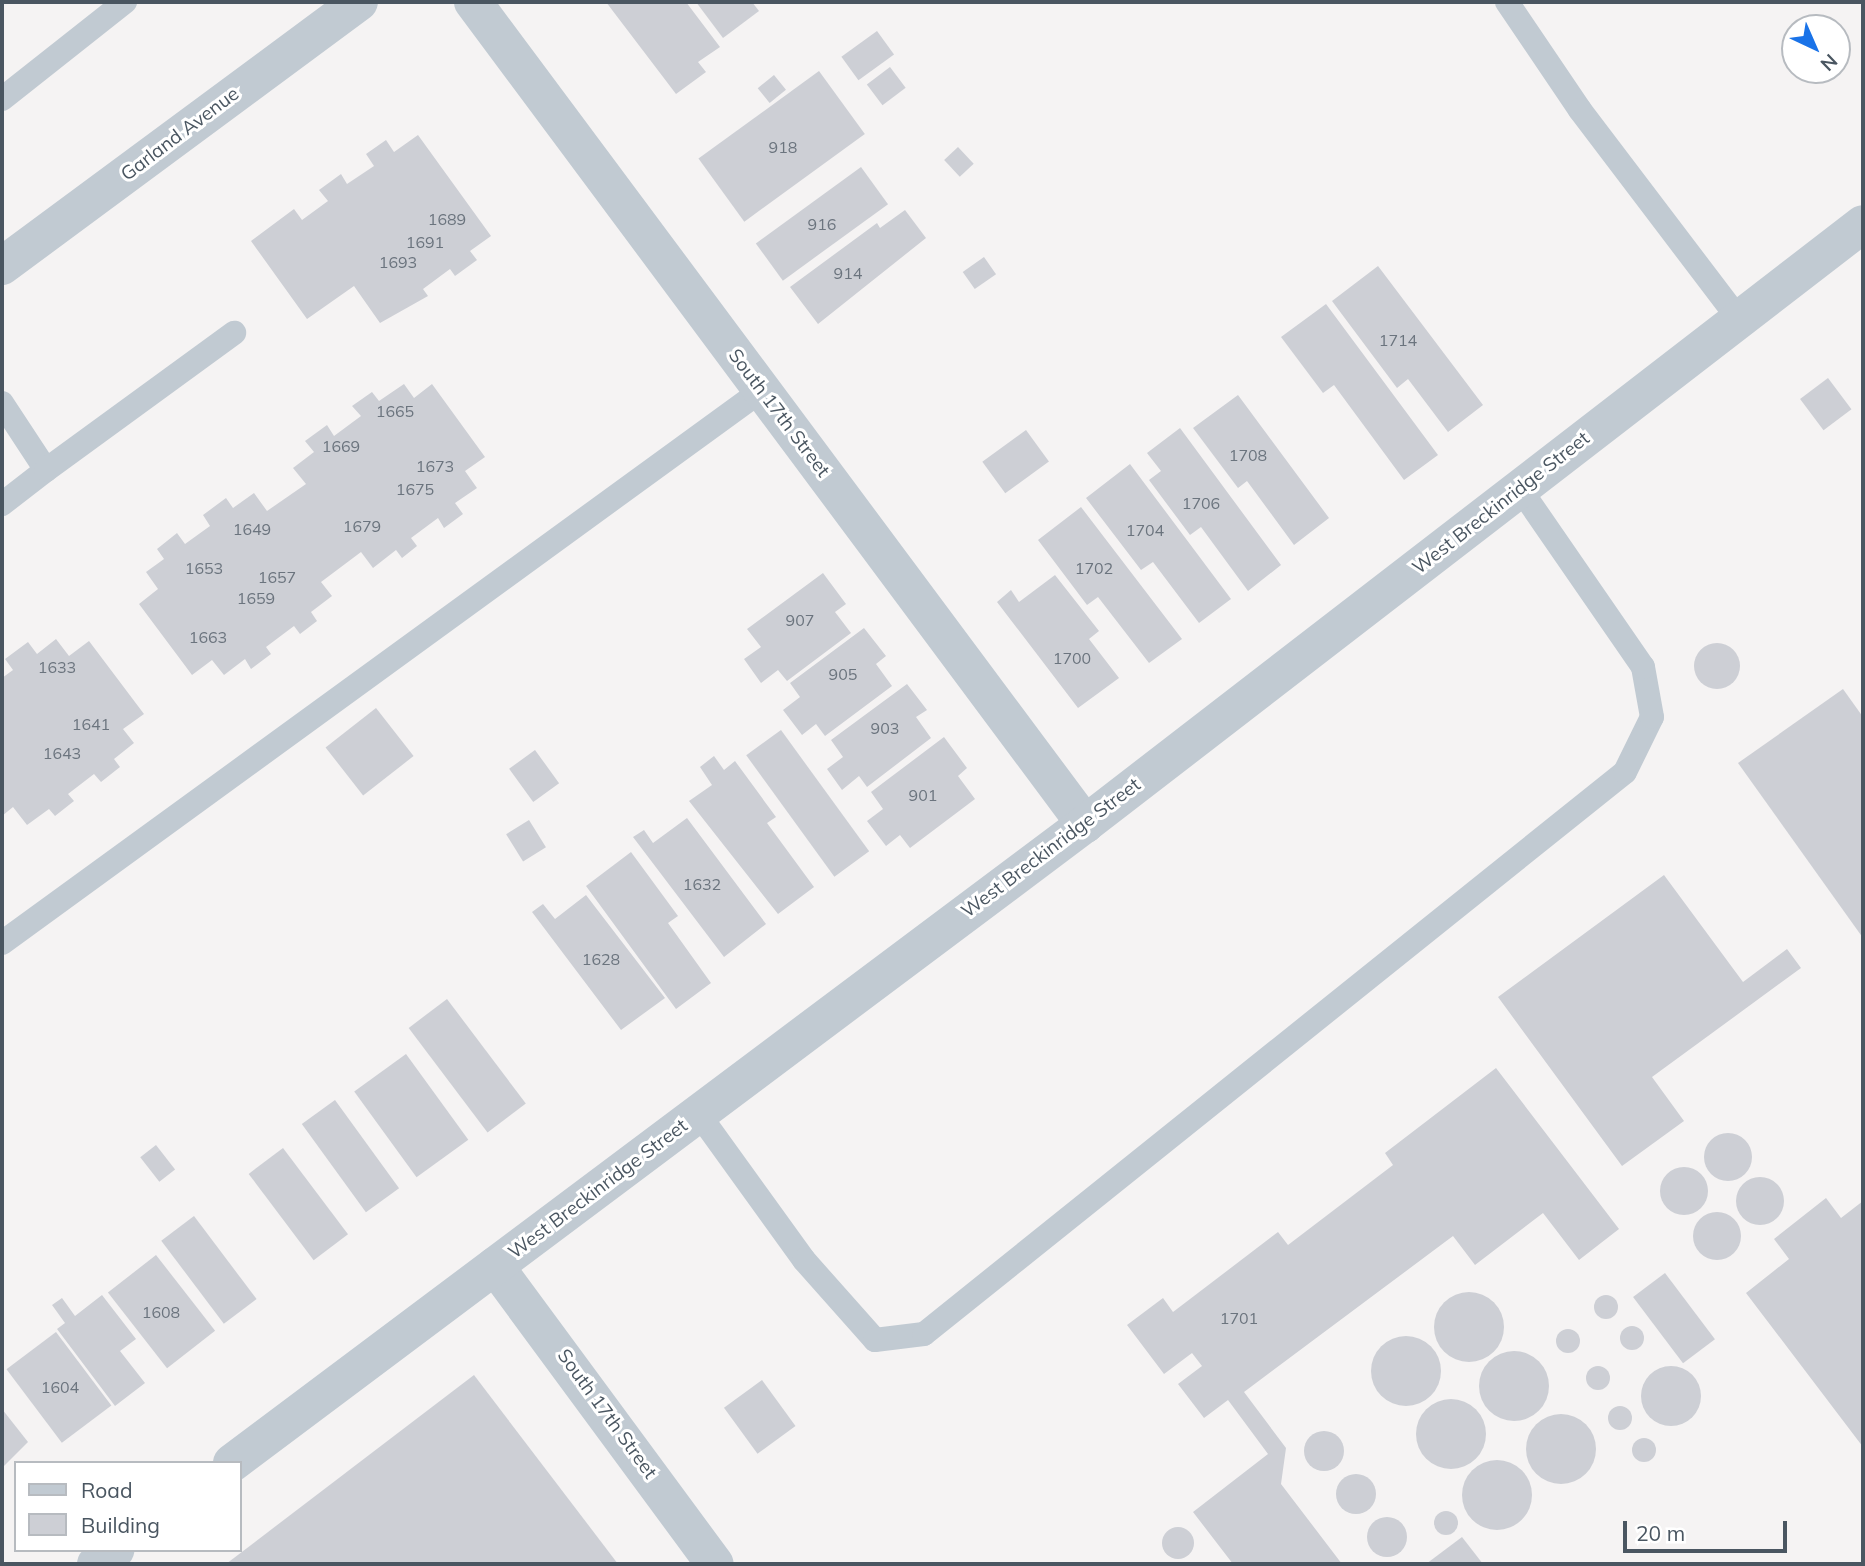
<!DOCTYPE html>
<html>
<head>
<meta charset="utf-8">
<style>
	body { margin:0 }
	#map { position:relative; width:1865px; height:1566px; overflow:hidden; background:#f5f3f3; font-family:Mulish,sans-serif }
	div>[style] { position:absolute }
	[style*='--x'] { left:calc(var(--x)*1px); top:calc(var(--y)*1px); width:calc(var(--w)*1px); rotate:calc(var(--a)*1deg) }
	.building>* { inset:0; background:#cdcfd5; transform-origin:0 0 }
	.round { border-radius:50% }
	.service>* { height:24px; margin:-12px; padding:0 12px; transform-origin:12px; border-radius:12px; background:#c1cad2 }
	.minor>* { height:38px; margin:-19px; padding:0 19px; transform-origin:19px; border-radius:19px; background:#c1cad2 }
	span { translate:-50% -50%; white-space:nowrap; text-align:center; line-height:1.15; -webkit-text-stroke:6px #fff; paint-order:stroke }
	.number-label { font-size:16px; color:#6b747e }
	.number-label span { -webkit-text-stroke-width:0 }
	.street-label { font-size:19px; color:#4a5661 }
	.frame { position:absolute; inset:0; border:4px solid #4a5661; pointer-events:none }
	.legend { position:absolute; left:14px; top:1461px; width:228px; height:91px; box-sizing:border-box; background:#fff; border:2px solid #b7bbc0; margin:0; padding:9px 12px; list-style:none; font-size:21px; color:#4a5661 }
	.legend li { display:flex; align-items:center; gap:14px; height:35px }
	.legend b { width:35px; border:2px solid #b7bbc0 }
	.north { position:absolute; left:1781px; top:14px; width:70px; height:70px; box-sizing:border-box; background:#fff; border:2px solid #b7bbc0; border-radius:50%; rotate:136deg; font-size:19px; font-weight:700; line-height:28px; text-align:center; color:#4a5661 }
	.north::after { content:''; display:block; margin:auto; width:24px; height:32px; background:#1a73e8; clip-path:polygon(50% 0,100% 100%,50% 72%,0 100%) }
	.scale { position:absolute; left:1623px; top:1521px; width:164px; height:32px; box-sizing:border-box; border:4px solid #4a5661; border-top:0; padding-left:9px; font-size:21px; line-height:24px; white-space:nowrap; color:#4a5661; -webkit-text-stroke:5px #fff; paint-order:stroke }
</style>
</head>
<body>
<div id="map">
	<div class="building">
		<div style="clip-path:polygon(606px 2px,686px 2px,720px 47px,698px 62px,706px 72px,676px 94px)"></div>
		<div style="clip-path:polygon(696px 2px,752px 2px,759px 11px,723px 38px)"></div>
		<div style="left:877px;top:31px;width:29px;height:44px;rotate:54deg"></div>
		<div style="left:890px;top:67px;width:26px;height:29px;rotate:53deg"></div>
		<div style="left:819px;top:71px;width:78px;height:149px;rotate:54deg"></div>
		<div style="left:774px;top:75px;width:19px;height:21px;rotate:51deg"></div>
		<div style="clip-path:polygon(418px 135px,491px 236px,470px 251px,477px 260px,455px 276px,450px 269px,423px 289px,428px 296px,380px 323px,354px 286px,307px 319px,251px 241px,294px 209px,302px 220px,328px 201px,319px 190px,341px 174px,347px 184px,374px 166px,366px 154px,386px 140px,394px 152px)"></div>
		<div style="left:958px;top:147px;width:23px;height:19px;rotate:47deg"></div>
		<div style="left:861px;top:167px;width:46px;height:130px;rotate:54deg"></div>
		<div style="clip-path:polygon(905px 210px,926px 238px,818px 324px,790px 287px,877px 223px,880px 228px)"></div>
		<div style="left:984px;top:257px;width:21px;height:26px;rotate:55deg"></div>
		<div style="clip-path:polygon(1378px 266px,1483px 405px,1448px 432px,1408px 379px,1397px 388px,1332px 301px)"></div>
		<div style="clip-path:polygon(1326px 304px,1438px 455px,1404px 480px,1334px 385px,1323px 393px,1281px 337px)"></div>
		<div style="left:1828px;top:378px;width:39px;height:35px;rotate:53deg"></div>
		<div style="clip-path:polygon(404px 384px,414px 398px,432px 384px,485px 457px,465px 471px,477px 488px,455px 503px,463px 514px,444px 528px,438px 518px,411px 538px,417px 546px,402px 558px,396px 550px,373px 568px,361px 552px,321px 582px,332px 596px,311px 612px,317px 621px,300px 634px,294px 626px,266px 647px,271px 654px,251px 669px,245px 659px,224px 675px,212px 660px,192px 675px,139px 604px,158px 589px,146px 572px,164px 559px,157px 549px,177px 533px,185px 544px,210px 526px,203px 515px,226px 498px,233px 508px,254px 493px,267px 511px,306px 484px,293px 468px,314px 452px,305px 441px,327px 425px,334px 436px,361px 416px,352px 406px,372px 392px,379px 401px)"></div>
		<div style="clip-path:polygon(1238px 395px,1329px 518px,1294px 545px,1247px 481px,1238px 488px,1193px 428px)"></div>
		<div style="clip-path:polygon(1180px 428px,1281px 565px,1248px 591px,1201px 527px,1190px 535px,1149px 480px,1161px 471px,1147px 453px)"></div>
		<div style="left:1026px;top:430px;width:39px;height:54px;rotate:54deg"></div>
		<div style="clip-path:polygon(1130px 464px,1231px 599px,1199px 623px,1153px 562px,1141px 570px,1086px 498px)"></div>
		<div style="clip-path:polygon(1081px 507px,1182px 639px,1149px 663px,1098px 597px,1087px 605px,1038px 540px)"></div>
		<div style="clip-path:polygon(823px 573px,846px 604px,835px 612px,851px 633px,787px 681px,778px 670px,761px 683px,744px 659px,761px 647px,747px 629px)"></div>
		<div style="clip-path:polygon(1055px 575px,1099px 631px,1089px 639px,1119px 678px,1078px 708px,997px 602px,1011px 590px,1019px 602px)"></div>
		<div style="clip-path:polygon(864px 628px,886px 656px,876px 664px,892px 686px,825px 736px,816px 724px,802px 735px,783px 710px,800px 697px,790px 683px)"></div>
		<div style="clip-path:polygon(56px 639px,69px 656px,89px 641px,144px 714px,123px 729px,134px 743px,114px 759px,120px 767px,101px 782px,94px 774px,68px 794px,74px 801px,55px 816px,49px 809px,27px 825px,13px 807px,2px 816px,2px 678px,13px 670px,5px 659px,28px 642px,37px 654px)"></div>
		<div class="round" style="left:1694px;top:643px;width:46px;height:46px"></div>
		<div style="clip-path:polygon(907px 684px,927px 710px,916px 717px,931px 738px,867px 787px,859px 776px,842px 790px,827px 769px,843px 757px,831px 740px)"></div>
		<div style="clip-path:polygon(1843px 689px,1863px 717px,1863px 938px,1738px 763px)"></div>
		<div style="left:376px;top:708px;width:61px;height:64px;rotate:52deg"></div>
		<div style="left:781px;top:730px;width:150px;height:43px;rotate:54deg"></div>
		<div style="clip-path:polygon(944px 737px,967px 768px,958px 776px,975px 799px,910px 848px,900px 835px,886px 846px,867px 821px,883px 809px,871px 792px)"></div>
		<div style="left:535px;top:750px;width:41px;height:32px;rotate:54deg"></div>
		<div style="clip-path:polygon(714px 756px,724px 770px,735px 761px,776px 817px,767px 823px,814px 887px,778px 914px,689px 801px,712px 785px,700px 767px)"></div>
		<div style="clip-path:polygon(687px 818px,766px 924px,724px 957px,633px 837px,644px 830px,653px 843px)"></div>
		<div style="left:529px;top:820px;width:32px;height:27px;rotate:58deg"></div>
		<div style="clip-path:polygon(631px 852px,678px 916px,668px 923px,711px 983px,676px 1009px,586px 886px)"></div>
		<div style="clip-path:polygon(1664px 875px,1743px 982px,1787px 949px,1801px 968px,1652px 1077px,1684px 1121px,1622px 1166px,1498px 997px)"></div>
		<div style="clip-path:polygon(586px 895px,665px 998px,621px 1030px,532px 912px,543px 904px,555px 919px)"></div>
		<div style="left:447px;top:999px;width:131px;height:48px;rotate:53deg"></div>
		<div style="left:406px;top:1054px;width:106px;height:64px;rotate:54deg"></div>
		<div style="clip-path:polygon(1496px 1068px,1619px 1229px,1579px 1260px,1543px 1213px,1475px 1265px,1453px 1236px,1244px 1392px,1286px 1448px,1281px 1484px,1342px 1564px,1233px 1564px,1193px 1512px,1268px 1454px,1228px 1400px,1204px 1418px,1178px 1384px,1202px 1366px,1192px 1353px,1164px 1374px,1127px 1325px,1163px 1298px,1173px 1312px,1278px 1232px,1288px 1245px,1393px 1165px,1385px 1153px)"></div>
		<div style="left:335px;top:1100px;width:109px;height:41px;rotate:54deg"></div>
		<div class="round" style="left:1704px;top:1133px;width:48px;height:48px"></div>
		<div style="left:156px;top:1145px;width:31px;height:20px;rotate:52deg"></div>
		<div style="left:283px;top:1148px;width:108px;height:43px;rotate:53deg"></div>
		<div class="round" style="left:1660px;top:1167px;width:48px;height:48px"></div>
		<div class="round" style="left:1736px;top:1177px;width:48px;height:48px"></div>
		<div style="clip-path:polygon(1826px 1198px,1841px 1218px,1863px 1201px,1863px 1447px,1746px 1293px,1789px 1259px,1774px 1239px)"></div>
		<div class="round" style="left:1693px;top:1212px;width:48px;height:48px"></div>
		<div style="left:194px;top:1216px;width:104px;height:41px;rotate:53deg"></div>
		<div style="left:156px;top:1255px;width:96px;height:61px;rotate:52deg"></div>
		<div style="left:1665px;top:1273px;width:83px;height:40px;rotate:53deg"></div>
		<div class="round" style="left:1434px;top:1292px;width:70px;height:70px"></div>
		<div class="round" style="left:1594px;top:1295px;width:24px;height:24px"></div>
		<div style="clip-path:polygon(102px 1295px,136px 1339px,120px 1351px,145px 1383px,115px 1406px,57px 1329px,65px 1323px,52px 1305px,62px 1298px,75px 1316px)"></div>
		<div class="round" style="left:1620px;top:1326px;width:24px;height:24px"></div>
		<div class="round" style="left:1556px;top:1329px;width:24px;height:24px"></div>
		<div style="left:56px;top:1332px;width:92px;height:62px;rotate:53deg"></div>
		<div class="round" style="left:1371px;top:1336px;width:70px;height:70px"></div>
		<div class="round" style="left:1479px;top:1351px;width:70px;height:70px"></div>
		<div class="round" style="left:1586px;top:1366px;width:24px;height:24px"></div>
		<div class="round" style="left:1641px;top:1366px;width:60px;height:60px"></div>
		<div style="clip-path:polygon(474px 1375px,618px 1564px,226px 1564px)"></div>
		<div style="left:762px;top:1380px;width:57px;height:47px;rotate:54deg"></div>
		<div class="round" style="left:1416px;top:1399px;width:70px;height:70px"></div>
		<div class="round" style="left:1608px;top:1406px;width:24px;height:24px"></div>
		<div style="clip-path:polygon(2px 1409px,28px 1442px,2px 1468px)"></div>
		<div class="round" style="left:1526px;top:1414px;width:70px;height:70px"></div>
		<div class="round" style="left:1304px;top:1431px;width:40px;height:40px"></div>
		<div class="round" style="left:1632px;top:1438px;width:24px;height:24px"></div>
		<div class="round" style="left:1462px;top:1460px;width:70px;height:70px"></div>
		<div class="round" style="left:1336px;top:1474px;width:40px;height:40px"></div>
		<div class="round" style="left:1434px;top:1511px;width:24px;height:24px"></div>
		<div class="round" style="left:1367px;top:1517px;width:40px;height:40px"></div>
		<div class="round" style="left:1162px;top:1527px;width:32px;height:32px"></div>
		<div style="clip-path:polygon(1462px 1537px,1483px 1564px,1426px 1564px)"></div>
	</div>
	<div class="service">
		<div style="--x:1507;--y:2;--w:130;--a:55.9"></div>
		<div style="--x:1580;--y:110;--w:265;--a:52.8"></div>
		<div style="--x:2;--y:99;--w:157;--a:-38.3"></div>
		<div style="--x:2;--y:403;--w:80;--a:56.7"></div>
		<div style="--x:46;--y:470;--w:56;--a:142.3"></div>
		<div style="--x:46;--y:470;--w:233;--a:-36.1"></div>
		<div style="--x:2;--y:943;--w:940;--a:-36.04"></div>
		<div style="--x:698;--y:1113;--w:181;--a:54.2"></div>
		<div style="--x:804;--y:1260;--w:107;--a:48.4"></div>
		<div style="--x:875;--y:1340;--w:49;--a:-7"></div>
		<div style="--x:924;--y:1334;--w:898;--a:-38.72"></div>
		<div style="--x:1625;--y:772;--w:61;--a:-63.9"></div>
		<div style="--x:1652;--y:717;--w:51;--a:-100.2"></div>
		<div style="--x:1643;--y:667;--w:216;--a:-124.6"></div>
	</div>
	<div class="minor">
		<div style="--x:473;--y:2;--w:1025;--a:53.33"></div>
		<div style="--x:2;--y:266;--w:444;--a:-36.5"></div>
		<div style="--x:495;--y:1266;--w:370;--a:53.6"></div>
		<div style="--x:232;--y:1463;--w:1066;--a:-36.84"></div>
		<div style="--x:1085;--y:824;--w:982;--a:-37.64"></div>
		<div style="--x:96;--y:1564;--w:24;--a:-36"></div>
	</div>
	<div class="number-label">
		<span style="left:783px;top:147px">918</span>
		<span style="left:447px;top:219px">1689</span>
		<span style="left:822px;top:224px">916</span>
		<span style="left:425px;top:242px">1691</span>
		<span style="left:398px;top:262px">1693</span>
		<span style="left:848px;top:273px">914</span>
		<span style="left:1398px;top:340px">1714</span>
		<span style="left:395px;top:411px">1665</span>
		<span style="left:341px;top:446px">1669</span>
		<span style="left:1248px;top:455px">1708</span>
		<span style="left:435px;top:466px">1673</span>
		<span style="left:415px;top:489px">1675</span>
		<span style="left:1201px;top:503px">1706</span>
		<span style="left:362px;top:526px">1679</span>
		<span style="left:252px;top:529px">1649</span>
		<span style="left:1145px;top:530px">1704</span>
		<span style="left:204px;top:568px">1653</span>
		<span style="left:1094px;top:568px">1702</span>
		<span style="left:277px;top:577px">1657</span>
		<span style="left:256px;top:598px">1659</span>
		<span style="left:800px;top:620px">907</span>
		<span style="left:208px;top:637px">1663</span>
		<span style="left:1072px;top:658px">1700</span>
		<span style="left:57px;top:667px">1633</span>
		<span style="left:843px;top:674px">905</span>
		<span style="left:91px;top:724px">1641</span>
		<span style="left:885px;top:728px">903</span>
		<span style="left:62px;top:753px">1643</span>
		<span style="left:923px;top:795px">901</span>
		<span style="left:702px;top:884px">1632</span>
		<span style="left:601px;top:959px">1628</span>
		<span style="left:161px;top:1312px">1608</span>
		<span style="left:1239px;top:1318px">1701</span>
		<span style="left:60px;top:1387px">1604</span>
	</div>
	<div class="street-label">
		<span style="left:180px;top:134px;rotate:-37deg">Garland Avenue</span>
		<span style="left:779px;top:413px;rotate:53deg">South 17th Street</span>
		<span style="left:1501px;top:503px;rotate:-38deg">West Breckinridge Street</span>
		<span style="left:1051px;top:848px;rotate:-37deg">West Breckinridge Street</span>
		<span style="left:598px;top:1189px;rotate:-37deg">West Breckinridge Street</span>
		<span style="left:607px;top:1414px;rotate:54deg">South 17th Street</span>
	</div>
	<div class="frame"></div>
	<ul class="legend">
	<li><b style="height:9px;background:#c1cad2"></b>Road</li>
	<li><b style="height:19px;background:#cdcfd5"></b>Building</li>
	</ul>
	<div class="north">N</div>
	<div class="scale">20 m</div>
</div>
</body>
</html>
